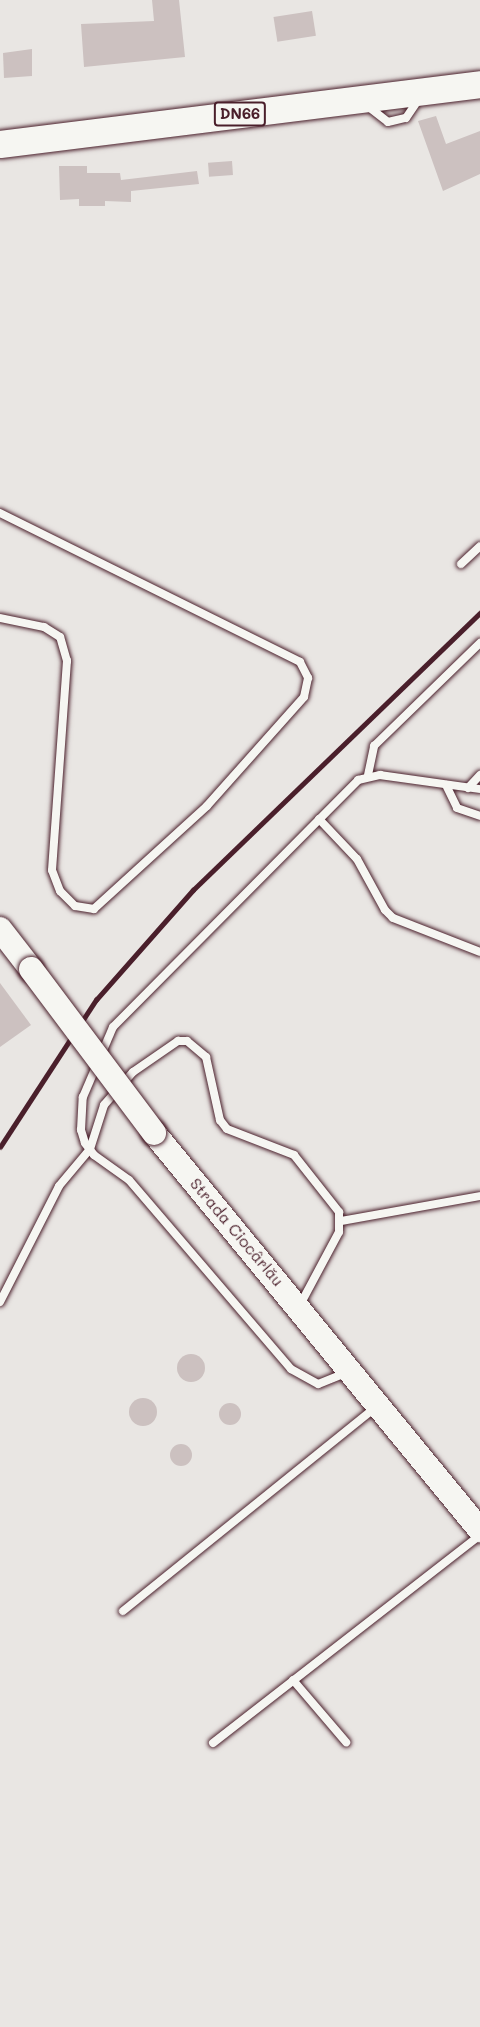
<!DOCTYPE html>
<html>
<head>
<meta charset="utf-8">
<style>
	body { margin:0 }
	#map { position:relative; width:480px; height:2027px; overflow:hidden; background:#f6f6f2; font-family:Mali,sans-serif }
	div>[style] { position:absolute }
	[style*='--x'] { left:calc(var(--x)*1px); top:calc(var(--y)*1px); width:calc(var(--w)*1px); rotate:calc(var(--a)*1deg) }
	.built>* { inset:0; background:#e9e6e3; transform-origin:0 0 }
	.building>* { inset:0; background:#ccc1c0; transform-origin:0 0 }
	.round { border-radius:50% }
	.roads { filter:drop-shadow(0 0 2px #4a1f2b) drop-shadow(0 0 2px #4a1f2b) }
	.lane>* { height:8px; margin:-4px; padding:0 4px; transform-origin:4px; border-radius:4px; background:#f6f6f2 }
	.secondary>* { height:24px; margin:-12px; padding:0 12px; transform-origin:12px; border-radius:12px; background:#f6f6f2 }
	.primary>* { height:27px; margin:-13.5px; padding:0 13.5px; transform-origin:13.5px; border-radius:13.5px; background:#f6f6f2 }
	.rail>* { height:4.5px; margin:-2.25px; padding:0 2.25px; transform-origin:2.25px; border-radius:2.25px; background:#4a1f2b }
	.bridges { filter:drop-shadow(0 0 2px #4a1f2b) drop-shadow(0 0 2px #4a1f2b) }
	.secondary-bridge>* { height:24px; margin:-12px; padding:0 12px; transform-origin:12px; border-radius:12px; background:#f6f6f2 }
	span { translate:-50% -50%; white-space:nowrap; text-align:center; line-height:1.15; -webkit-text-stroke:6px #f6f6f2; paint-order:stroke }
	.shield-label span { padding:2px 4px; background:#f6f6f2; border:2px solid; border-radius:4px; -webkit-text-stroke-width:0 }
	.shield-label { font-size:15px; color:#4a1f2b; font-weight:700 }
	.street-label { font-size:16px; color:#4a1f2b }
</style>
</head>
<body>
<div id="map">
	<div class="built">
		<div style="left:0;top:0;width:480px;height:2027px"></div>
	</div>
	<div class="building">
		<div style="clip-path:polygon(152px 0,179px 0,185px 57px,84px 67px,81px 24px,154px 21px)"></div>
		<div style="left:312px;top:11px;width:25px;height:39px;rotate:81deg"></div>
		<div style="clip-path:polygon(32px 49px,32px 76px,4px 78px,3px 53px)"></div>
		<div style="clip-path:polygon(436px 116px,446px 144px,480px 131px,480px 174px,443px 191px,418px 121px)"></div>
		<div style="left:232px;top:161px;width:14px;height:24px;rotate:86deg"></div>
		<div style="clip-path:polygon(59px 166px,87px 166px,87px 173px,120px 173px,121px 180px,197px 171px,199px 184px,131px 191px,131px 202px,105px 201px,105px 206px,79px 206px,79px 199px,60px 200px)"></div>
		<div style="clip-path:polygon(0 983px,31px 1025px,0 1047px)"></div>
		<div class="round" style="left:177px;top:1354px;width:28px;height:28px"></div>
		<div class="round" style="left:129px;top:1398px;width:28px;height:28px"></div>
		<div class="round" style="left:219px;top:1403px;width:22px;height:22px"></div>
		<div class="round" style="left:170px;top:1444px;width:22px;height:22px"></div>
	</div>
	<div class="roads">
		<div class="lane">
			<div style="--x:365;--y:104;--w:29;--a:38"></div>
			<div style="--x:388;--y:122;--w:18;--a:-13"></div>
			<div style="--x:406;--y:118;--w:23;--a:-56"></div>
			<div style="--x:0;--y:513;--w:335;--a:26.4"></div>
			<div style="--x:300;--y:662;--w:18;--a:63"></div>
			<div style="--x:308;--y:678;--w:19;--a:102"></div>
			<div style="--x:304;--y:697;--w:146;--a:131.7"></div>
			<div style="--x:207;--y:806;--w:153;--a:137.7"></div>
			<div style="--x:94;--y:909;--w:19;--a:-171"></div>
			<div style="--x:75;--y:906;--w:21;--a:-135"></div>
			<div style="--x:60;--y:891;--w:22;--a:-111"></div>
			<div style="--x:52;--y:870;--w:210;--a:-85.9"></div>
			<div style="--x:67;--y:661;--w:25;--a:-106"></div>
			<div style="--x:60;--y:637;--w:19;--a:-148"></div>
			<div style="--x:44;--y:627;--w:45;--a:-168.4"></div>
			<div style="--x:461;--y:564;--w:26;--a:-43"></div>
			<div style="--x:368;--y:775;--w:30;--a:-78"></div>
			<div style="--x:374;--y:746;--w:148;--a:-44.2"></div>
			<div style="--x:446;--y:785;--w:25;--a:64"></div>
			<div style="--x:457;--y:808;--w:24;--a:19"></div>
			<div style="--x:468;--y:788;--w:18;--a:-47"></div>
			<div style="--x:319;--y:819;--w:55;--a:46.5"></div>
			<div style="--x:357;--y:859;--w:58;--a:61.2"></div>
			<div style="--x:385;--y:910;--w:11;--a:45"></div>
			<div style="--x:393;--y:918;--w:93;--a:21.3"></div>
			<div style="--x:341;--y:1221;--w:141;--a:-10.2"></div>
			<div style="--x:0;--y:1302;--w:130;--a:-63"></div>
			<div style="--x:59;--y:1186;--w:48;--a:-50"></div>
			<div style="--x:90;--y:1149;--w:46;--a:-72.3"></div>
			<div style="--x:104;--y:1105;--w:44;--a:-48.7"></div>
			<div style="--x:133;--y:1072;--w:55;--a:-34.6"></div>
			<div style="--x:178;--y:1041;--w:9;--a:0"></div>
			<div style="--x:187;--y:1041;--w:25;--a:40"></div>
			<div style="--x:206;--y:1057;--w:65;--a:77.5"></div>
			<div style="--x:220;--y:1120;--w:11;--a:52"></div>
			<div style="--x:227;--y:1129;--w:72;--a:21.2"></div>
			<div style="--x:294;--y:1155;--w:73;--a:51.7"></div>
			<div style="--x:339;--y:1212;--w:20;--a:90"></div>
			<div style="--x:339;--y:1232;--w:85;--a:118.1"></div>
			<div style="--x:348;--y:1372;--w:32;--a:158"></div>
			<div style="--x:318;--y:1384;--w:31;--a:-151"></div>
			<div style="--x:291;--y:1369;--w:249;--a:-130.6"></div>
			<div style="--x:129;--y:1180;--w:43;--a:-144.5"></div>
			<div style="--x:94;--y:1155;--w:15;--a:-127"></div>
			<div style="--x:85;--y:1143;--w:14;--a:-107"></div>
			<div style="--x:81;--y:1130;--w:33;--a:-87"></div>
			<div style="--x:83;--y:1097;--w:76;--a:-66.8"></div>
			<div style="--x:113;--y:1027;--w:348;--a:-45.2"></div>
			<div style="--x:358;--y:780;--w:23;--a:-13"></div>
			<div style="--x:380;--y:775;--w:101;--a:8"></div>
			<div style="--x:123;--y:1611;--w:324;--a:-38.9"></div>
			<div style="--x:293;--y:1680;--w:82;--a:49.5"></div>
			<div style="--x:213;--y:1743;--w:338;--a:-37.9"></div>
		</div>
		<div class="secondary">
			<div style="--x:0;--y:929;--w:51;--a:52.2"></div>
			<div style="--x:154;--y:1133;--w:514;--a:50.61"></div>
		</div>
		<div class="primary">
			<div style="--x:0;--y:144;--w:484;--a:-7.1"></div>
		</div>
	</div>
	<div class="rail">
		<div style="--x:0;--y:1147;--w:176;--a:-56.9"></div>
		<div style="--x:96;--y:1000;--w:147;--a:-48.6"></div>
		<div style="--x:193;--y:890;--w:399;--a:-44"></div>
	</div>
	<div class="bridges">
		<div class="secondary-bridge">
			<div style="--x:31;--y:969;--w:205;--a:53.1"></div>
		</div>
	</div>
	<div class="shield-label">
		<span style="left:240px;top:114px">DN66</span>
	</div>
	<div class="street-label">
		<span style="left:237px;top:1232px;rotate:50deg">Strada Ciocârlău</span>
	</div>
</div>
</body>
</html>
